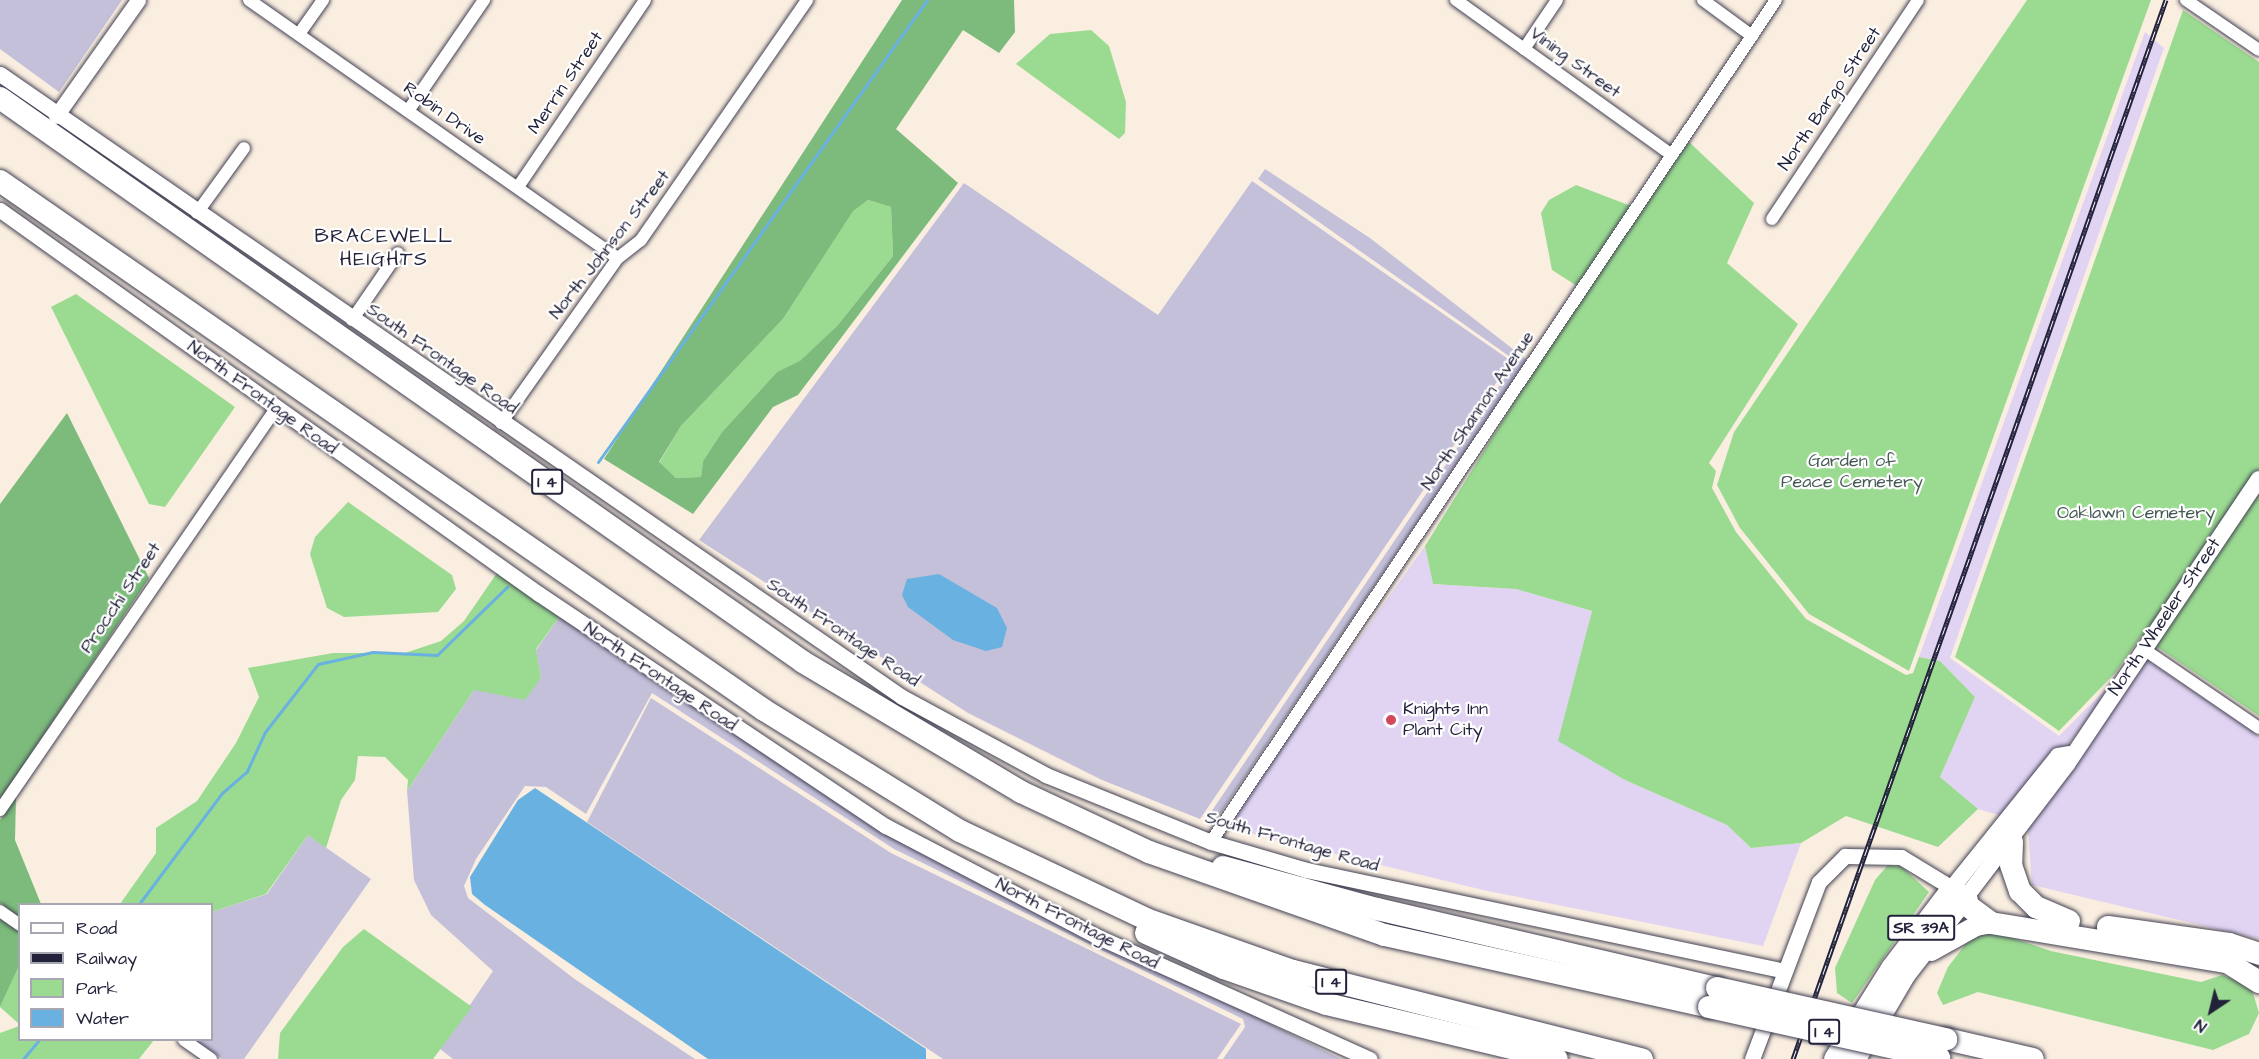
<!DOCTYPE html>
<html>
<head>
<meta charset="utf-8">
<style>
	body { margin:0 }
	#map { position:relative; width:2259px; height:1059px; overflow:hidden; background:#faeee0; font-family:"Architects Daughter",sans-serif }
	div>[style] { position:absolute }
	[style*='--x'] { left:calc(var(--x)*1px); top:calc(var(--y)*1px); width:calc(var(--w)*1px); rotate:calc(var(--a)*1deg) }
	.built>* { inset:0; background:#e1d4f3 }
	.industrial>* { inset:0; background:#c5c0da }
	.green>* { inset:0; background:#9bdb91 }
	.forest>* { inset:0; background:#7cbb7b }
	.water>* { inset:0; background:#69b1e0 }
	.stream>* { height:3px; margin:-1.5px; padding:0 1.5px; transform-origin:1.5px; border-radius:1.5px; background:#69b1e0 }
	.roads { filter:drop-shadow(0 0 2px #424154) drop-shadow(0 0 2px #424154) }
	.minor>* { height:12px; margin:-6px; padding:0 6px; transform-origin:6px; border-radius:6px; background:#fff }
	.tertiary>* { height:15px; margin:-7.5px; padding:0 7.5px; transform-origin:7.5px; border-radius:7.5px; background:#fff }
	.secondary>* { height:16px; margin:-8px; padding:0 8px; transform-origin:8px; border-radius:8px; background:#fff }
	.primary>* { height:20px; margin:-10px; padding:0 10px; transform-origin:10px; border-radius:10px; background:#fff }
	.motorway>* { height:22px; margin:-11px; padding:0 11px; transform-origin:11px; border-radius:11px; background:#fff }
	.rail>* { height:5px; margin-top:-2.5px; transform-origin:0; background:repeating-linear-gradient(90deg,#fff 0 9px,#22223b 0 18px); box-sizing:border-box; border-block:2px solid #22223b }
	.bridges { filter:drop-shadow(0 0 2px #424154) drop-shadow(0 0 2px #424154) }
	.motorway-bridge>* { height:22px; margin:-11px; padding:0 11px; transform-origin:11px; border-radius:11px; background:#fff }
	.dots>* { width:16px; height:16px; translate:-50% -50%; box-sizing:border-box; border:3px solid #fff; border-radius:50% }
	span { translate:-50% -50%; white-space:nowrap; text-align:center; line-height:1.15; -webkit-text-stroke:4.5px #fff; paint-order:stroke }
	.shield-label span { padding:2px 4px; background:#fff; border:2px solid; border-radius:4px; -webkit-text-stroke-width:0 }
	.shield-label { font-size:16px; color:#22223b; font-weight:700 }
	.street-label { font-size:18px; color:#22223b }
	.park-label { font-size:18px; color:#465a55 }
	.poi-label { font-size:18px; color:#22223b }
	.left { translate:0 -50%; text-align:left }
	.neighbourhood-label { font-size:20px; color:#22223b; letter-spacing:1.5px }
	.legend { position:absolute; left:18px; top:903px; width:195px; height:138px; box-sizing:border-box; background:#fff; border:2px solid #a7a7b1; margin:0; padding:8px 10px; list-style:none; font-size:18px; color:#22223b }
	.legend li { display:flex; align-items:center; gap:12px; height:30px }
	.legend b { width:30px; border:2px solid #a7a7b1 }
	.north { position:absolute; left:2181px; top:981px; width:60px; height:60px; -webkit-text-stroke:4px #fff; paint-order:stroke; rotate:215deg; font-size:16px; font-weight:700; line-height:24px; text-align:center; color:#22223b }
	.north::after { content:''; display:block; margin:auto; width:21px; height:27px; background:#22223b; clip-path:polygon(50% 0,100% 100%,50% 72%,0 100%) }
</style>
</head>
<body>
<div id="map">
	<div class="built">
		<div style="clip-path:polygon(2145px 32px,2164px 48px,1950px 658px,2059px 736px,2120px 675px,2066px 748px,2002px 816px,1978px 809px,1940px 777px,1975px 697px,1940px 661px,1919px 657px)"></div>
		<div style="clip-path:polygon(1425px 546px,1433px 584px,1516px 589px,1592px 611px,1559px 741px,1625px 780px,1727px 825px,1751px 848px,1801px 843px,1763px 946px,1483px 890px,1225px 827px)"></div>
		<div style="clip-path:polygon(2146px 659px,2259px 736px,2259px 939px,2032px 885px,2028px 829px)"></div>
	</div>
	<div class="industrial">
		<div style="clip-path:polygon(0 0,122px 0,59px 92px,0 49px)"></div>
		<div style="clip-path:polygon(1265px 169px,1370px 238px,1527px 360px,1213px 824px,1205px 821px,1516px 361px,1258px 179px)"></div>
		<div style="clip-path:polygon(1252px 181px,1511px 361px,1200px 819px,1102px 780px,968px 713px,699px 540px,964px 183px,1158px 315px)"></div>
		<div style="clip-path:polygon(560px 616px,883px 831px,1341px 1059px,1223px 1059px,1245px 1027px,1243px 1019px,894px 849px,652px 693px,586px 814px,546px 787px,525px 786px,476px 859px,464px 886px,468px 898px,576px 980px,695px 1059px,453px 1059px,440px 1049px,493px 971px,431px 915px,414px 880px,407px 791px,474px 690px,541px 678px,536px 650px)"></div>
		<div style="clip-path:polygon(651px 698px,891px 853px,1241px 1024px,1217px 1059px,943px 1059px,587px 822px)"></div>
		<div style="clip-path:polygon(308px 835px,371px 879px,244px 1059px,222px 1059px,194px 1040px,212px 1040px,212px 912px,267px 894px)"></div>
	</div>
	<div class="green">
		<div style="clip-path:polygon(2027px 0,2151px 0,1909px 671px,1809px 614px,1740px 528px,1717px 485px,1734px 432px)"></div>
		<div style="clip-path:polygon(2183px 10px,2259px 62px,2259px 716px,2141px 636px,2116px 672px,2059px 731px,1955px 657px)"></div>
		<div style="clip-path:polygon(1091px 30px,1109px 46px,1126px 102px,1125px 133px,1119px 139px,1016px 64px,1050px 34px)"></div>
		<div style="clip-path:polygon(1688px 141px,1754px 203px,1727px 263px,1798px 324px,1709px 463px,1716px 471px,1712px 488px,1736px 532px,1806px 619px,1906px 675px,1913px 673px,1919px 657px,1940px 661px,1975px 697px,1940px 777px,1978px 809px,1938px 847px,1846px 816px,1801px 843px,1751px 848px,1727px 825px,1625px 780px,1558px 741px,1592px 611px,1516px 589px,1433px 584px,1425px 546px,1543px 356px)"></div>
		<div style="clip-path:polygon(1576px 185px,1631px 206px,1577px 286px,1552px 270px,1541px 213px,1549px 200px)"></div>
		<div style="clip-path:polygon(868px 200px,891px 207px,893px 256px,837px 326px,800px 362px,777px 372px,722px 432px,703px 461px,701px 477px,676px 478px,659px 463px,681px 426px,783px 319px,853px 210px)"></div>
		<div style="clip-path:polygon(76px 294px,235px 407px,165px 507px,149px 504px,51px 307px)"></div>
		<div style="clip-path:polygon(348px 502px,452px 575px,456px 589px,438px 612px,344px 617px,327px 608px,310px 554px,315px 537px)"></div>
		<div style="clip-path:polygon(497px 573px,560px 616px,536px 649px,541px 678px,525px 700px,474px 690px,407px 791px,408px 780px,385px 757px,358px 756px,355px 780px,341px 800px,326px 848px,308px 835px,266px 894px,212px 912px,212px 904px,120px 904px,156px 853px,156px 828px,197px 801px,236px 743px,259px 697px,248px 668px,333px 653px,405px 653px,441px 641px,464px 621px)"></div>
		<div style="clip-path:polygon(1888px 865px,1902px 867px,1929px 892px,1852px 1003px,1837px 993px,1835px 968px,1875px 880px)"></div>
		<div style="clip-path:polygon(364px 929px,472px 1007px,433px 1059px,278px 1059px,280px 1033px,343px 947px)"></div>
		<div style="clip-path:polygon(1992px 931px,2051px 951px,2201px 982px,2222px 975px,2251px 986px,2259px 1013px,2249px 1034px,2213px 1050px,1978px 992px,1943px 1005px,1937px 993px,1948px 967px,1971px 937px)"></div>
		<div style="clip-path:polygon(19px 966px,19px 1024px,0 1007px)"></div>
		<div style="clip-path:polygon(19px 1026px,20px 1040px,154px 1040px,139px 1059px,0 1059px,0 1033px)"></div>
	</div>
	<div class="forest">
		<div style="clip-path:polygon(evenodd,902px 0,1014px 0,1015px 32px,999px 53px,963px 30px,896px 129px,958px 183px,798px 395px,773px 407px,693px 514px,604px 459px,902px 0,868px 200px,891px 207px,893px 256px,837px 326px,800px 361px,777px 372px,722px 432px,703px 461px,701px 477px,676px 478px,659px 462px,681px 426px,783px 319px,853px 211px,868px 200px)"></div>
		<div style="clip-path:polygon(67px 413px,149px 578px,0 800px,0 504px)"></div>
		<div style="clip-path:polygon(16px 797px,15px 840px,41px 904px,20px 904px,19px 917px,0 903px,0 820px)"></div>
		<div style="clip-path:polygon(0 919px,20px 932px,19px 966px,0 1007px)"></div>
	</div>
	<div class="water">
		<div style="clip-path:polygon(939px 574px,997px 608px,1007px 628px,1002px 647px,986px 651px,953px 640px,908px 607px,902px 595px,907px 579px)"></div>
		<div style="clip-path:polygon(535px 788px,926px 1049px,926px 1059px,708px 1059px,485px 905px,472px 894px,470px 877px,518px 800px)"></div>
	</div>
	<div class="stream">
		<div style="--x:598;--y:462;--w:567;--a:-54.54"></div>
		<div style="--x:139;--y:904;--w:139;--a:-53.2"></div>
		<div style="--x:222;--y:793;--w:33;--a:-41"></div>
		<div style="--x:247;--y:771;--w:43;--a:-65.2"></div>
		<div style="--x:265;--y:732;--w:86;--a:-52.1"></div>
		<div style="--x:318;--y:664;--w:56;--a:-12.3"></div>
		<div style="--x:373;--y:652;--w:64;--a:2.7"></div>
		<div style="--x:437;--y:655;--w:98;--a:-44.2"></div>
		<div style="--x:23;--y:1059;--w:25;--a:-50"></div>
	</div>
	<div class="roads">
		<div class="minor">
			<div style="--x:249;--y:0;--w:450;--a:35"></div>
			<div style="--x:1456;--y:0;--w:266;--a:35.7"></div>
			<div style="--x:1703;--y:0;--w:61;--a:36.3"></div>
			<div style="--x:2186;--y:0;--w:88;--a:34.4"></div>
			<div style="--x:299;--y:34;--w:42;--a:-54.8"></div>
			<div style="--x:1524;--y:49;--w:59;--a:-56"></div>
			<div style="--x:408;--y:111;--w:135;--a:-55.6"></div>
			<div style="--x:518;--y:187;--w:226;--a:-55.8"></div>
			<div style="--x:197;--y:213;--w:80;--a:-54.1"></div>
			<div style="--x:1772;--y:219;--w:263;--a:-56.3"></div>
			<div style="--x:352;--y:320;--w:81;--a:-55.5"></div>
			<div style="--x:501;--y:423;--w:202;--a:-54.7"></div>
			<div style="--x:618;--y:258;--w:29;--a:-38"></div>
			<div style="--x:641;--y:240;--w:292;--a:-55.3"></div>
			<div style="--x:2145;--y:650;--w:138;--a:34.4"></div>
			<div style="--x:0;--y:810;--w:488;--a:-55.5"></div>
			<div style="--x:1211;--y:842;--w:1014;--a:-56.14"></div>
			<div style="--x:0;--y:911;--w:24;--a:35"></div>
			<div style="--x:184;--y:1040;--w:33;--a:35"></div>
		</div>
		<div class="tertiary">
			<div style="--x:0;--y:74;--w:1096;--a:34.63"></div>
			<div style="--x:902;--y:697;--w:164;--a:28.4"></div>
			<div style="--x:1046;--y:775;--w:178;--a:22.1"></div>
			<div style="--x:1211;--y:842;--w:99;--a:16.4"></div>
			<div style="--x:1306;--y:870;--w:486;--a:11.9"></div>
			<div style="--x:56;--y:116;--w:142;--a:-54.7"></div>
			<div style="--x:0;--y:210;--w:662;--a:35.47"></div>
			<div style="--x:539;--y:594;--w:417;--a:33.8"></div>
			<div style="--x:886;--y:826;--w:237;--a:27.6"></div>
			<div style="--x:1096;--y:936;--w:300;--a:24.2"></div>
			<div style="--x:1752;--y:1059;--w:189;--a:-69.3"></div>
			<div style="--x:1819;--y:882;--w:37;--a:-45"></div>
			<div style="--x:1845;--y:856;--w:56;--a:1"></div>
			<div style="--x:1901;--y:857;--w:60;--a:31.3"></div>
		</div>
		<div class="secondary">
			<div style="--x:1952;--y:888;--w:169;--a:-51.2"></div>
			<div style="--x:2058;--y:756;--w:11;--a:-10"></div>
			<div style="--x:1966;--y:897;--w:168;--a:-52.7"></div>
			<div style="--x:2068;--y:763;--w:342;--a:-56.1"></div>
		</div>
		<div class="primary">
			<div style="--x:1931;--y:951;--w:51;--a:-29.1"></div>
			<div style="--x:1976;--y:926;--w:15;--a:-11"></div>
			<div style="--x:1834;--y:1059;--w:107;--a:-57.9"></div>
			<div style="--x:1891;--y:968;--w:101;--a:-52.7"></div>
			<div style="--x:1952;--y:888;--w:17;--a:33"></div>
			<div style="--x:1966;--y:897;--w:98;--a:127.9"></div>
			<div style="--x:1906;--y:974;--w:99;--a:120.5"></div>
		</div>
		<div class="motorway">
			<div style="--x:0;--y:98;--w:981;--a:35.08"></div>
			<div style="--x:803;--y:662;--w:254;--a:30.8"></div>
			<div style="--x:1021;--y:792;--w:141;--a:25.1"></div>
			<div style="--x:1149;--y:852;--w:250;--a:19.4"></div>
			<div style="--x:1385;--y:935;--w:332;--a:12.5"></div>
			<div style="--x:0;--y:181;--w:929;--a:34.7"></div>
			<div style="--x:764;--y:710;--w:230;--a:31.7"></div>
			<div style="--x:960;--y:831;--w:206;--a:25.3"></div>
			<div style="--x:1146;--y:919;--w:156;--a:19.5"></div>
			<div style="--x:1293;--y:971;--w:360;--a:14.2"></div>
			<div style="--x:2012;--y:842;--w:23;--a:92"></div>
			<div style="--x:2011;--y:865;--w:28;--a:71"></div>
			<div style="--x:2020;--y:891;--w:23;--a:45"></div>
			<div style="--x:2036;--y:907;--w:36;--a:23"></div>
			<div style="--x:1223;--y:867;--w:160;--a:15.3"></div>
			<div style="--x:1377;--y:909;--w:349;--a:13.1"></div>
			<div style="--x:1966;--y:897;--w:9;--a:77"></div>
			<div style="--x:1968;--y:906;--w:29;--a:36"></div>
			<div style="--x:1991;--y:923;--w:239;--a:9.4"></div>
			<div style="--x:2227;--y:962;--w:38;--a:32"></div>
			<div style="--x:2108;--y:927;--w:122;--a:8"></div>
			<div style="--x:2229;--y:944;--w:32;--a:18"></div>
			<div style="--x:1146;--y:933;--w:85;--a:24.2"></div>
			<div style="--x:1224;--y:968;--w:109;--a:19.3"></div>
			<div style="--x:1327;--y:1004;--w:236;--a:13.4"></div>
			<div style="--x:1946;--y:1039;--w:89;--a:12.9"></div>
		</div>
	</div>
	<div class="rail">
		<div style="--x:1793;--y:1059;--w:1123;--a:-70.6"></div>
	</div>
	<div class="bridges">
		<div class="motorway-bridge">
			<div style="--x:1717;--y:988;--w:235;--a:12.6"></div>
			<div style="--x:1709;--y:1007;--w:236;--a:12.5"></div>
		</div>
	</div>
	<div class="dots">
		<div style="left:1391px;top:720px;background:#d1495b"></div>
	</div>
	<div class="shield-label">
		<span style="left:547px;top:482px">I 4</span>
		<span style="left:1921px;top:928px">SR 39A</span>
		<span style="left:1331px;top:982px">I 4</span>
		<span style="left:1824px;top:1032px">I 4</span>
	</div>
	<div class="street-label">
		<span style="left:1575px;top:63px;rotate:36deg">Vining Street</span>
		<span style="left:566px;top:83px;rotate:-56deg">Merrin Street</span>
		<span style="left:1830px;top:99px;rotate:-56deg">North Bargo Street</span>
		<span style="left:444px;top:114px;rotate:35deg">Robin Drive</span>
		<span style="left:610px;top:245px;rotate:-52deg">North Johnson Street</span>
		<span style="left:442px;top:359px;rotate:35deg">South Frontage Road</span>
		<span style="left:262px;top:398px;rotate:36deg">North Frontage Road</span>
		<span style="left:1478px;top:411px;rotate:-56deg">North Shannon Avenue</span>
		<span style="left:121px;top:598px;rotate:-56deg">Procchi Street</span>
		<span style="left:2165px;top:617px;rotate:-56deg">North Wheeler Street</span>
		<span style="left:843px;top:633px;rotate:34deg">South Frontage Road</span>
		<span style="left:660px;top:677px;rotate:34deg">North Frontage Road</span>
		<span style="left:1292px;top:842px;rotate:16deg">South Frontage Road</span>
		<span style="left:1077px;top:924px;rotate:27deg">North Frontage Road</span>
	</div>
	<div class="park-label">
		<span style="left:1852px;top:472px">Garden of<br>Peace Cemetery</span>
		<span style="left:2136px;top:513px">Oaklawn Cemetery</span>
	</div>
	<div class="poi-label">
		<span class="left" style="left:1403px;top:720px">Knights Inn<br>Plant City</span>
	</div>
	<div class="neighbourhood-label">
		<span style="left:384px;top:248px">BRACEWELL<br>HEIGHTS</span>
	</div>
	<ul class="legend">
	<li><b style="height:8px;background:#fff"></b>Road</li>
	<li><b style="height:8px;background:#22223b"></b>Railway</li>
	<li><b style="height:16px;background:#9bdb91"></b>Park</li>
	<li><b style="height:16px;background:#69b1e0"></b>Water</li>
	</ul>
	<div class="north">N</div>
</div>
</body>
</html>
